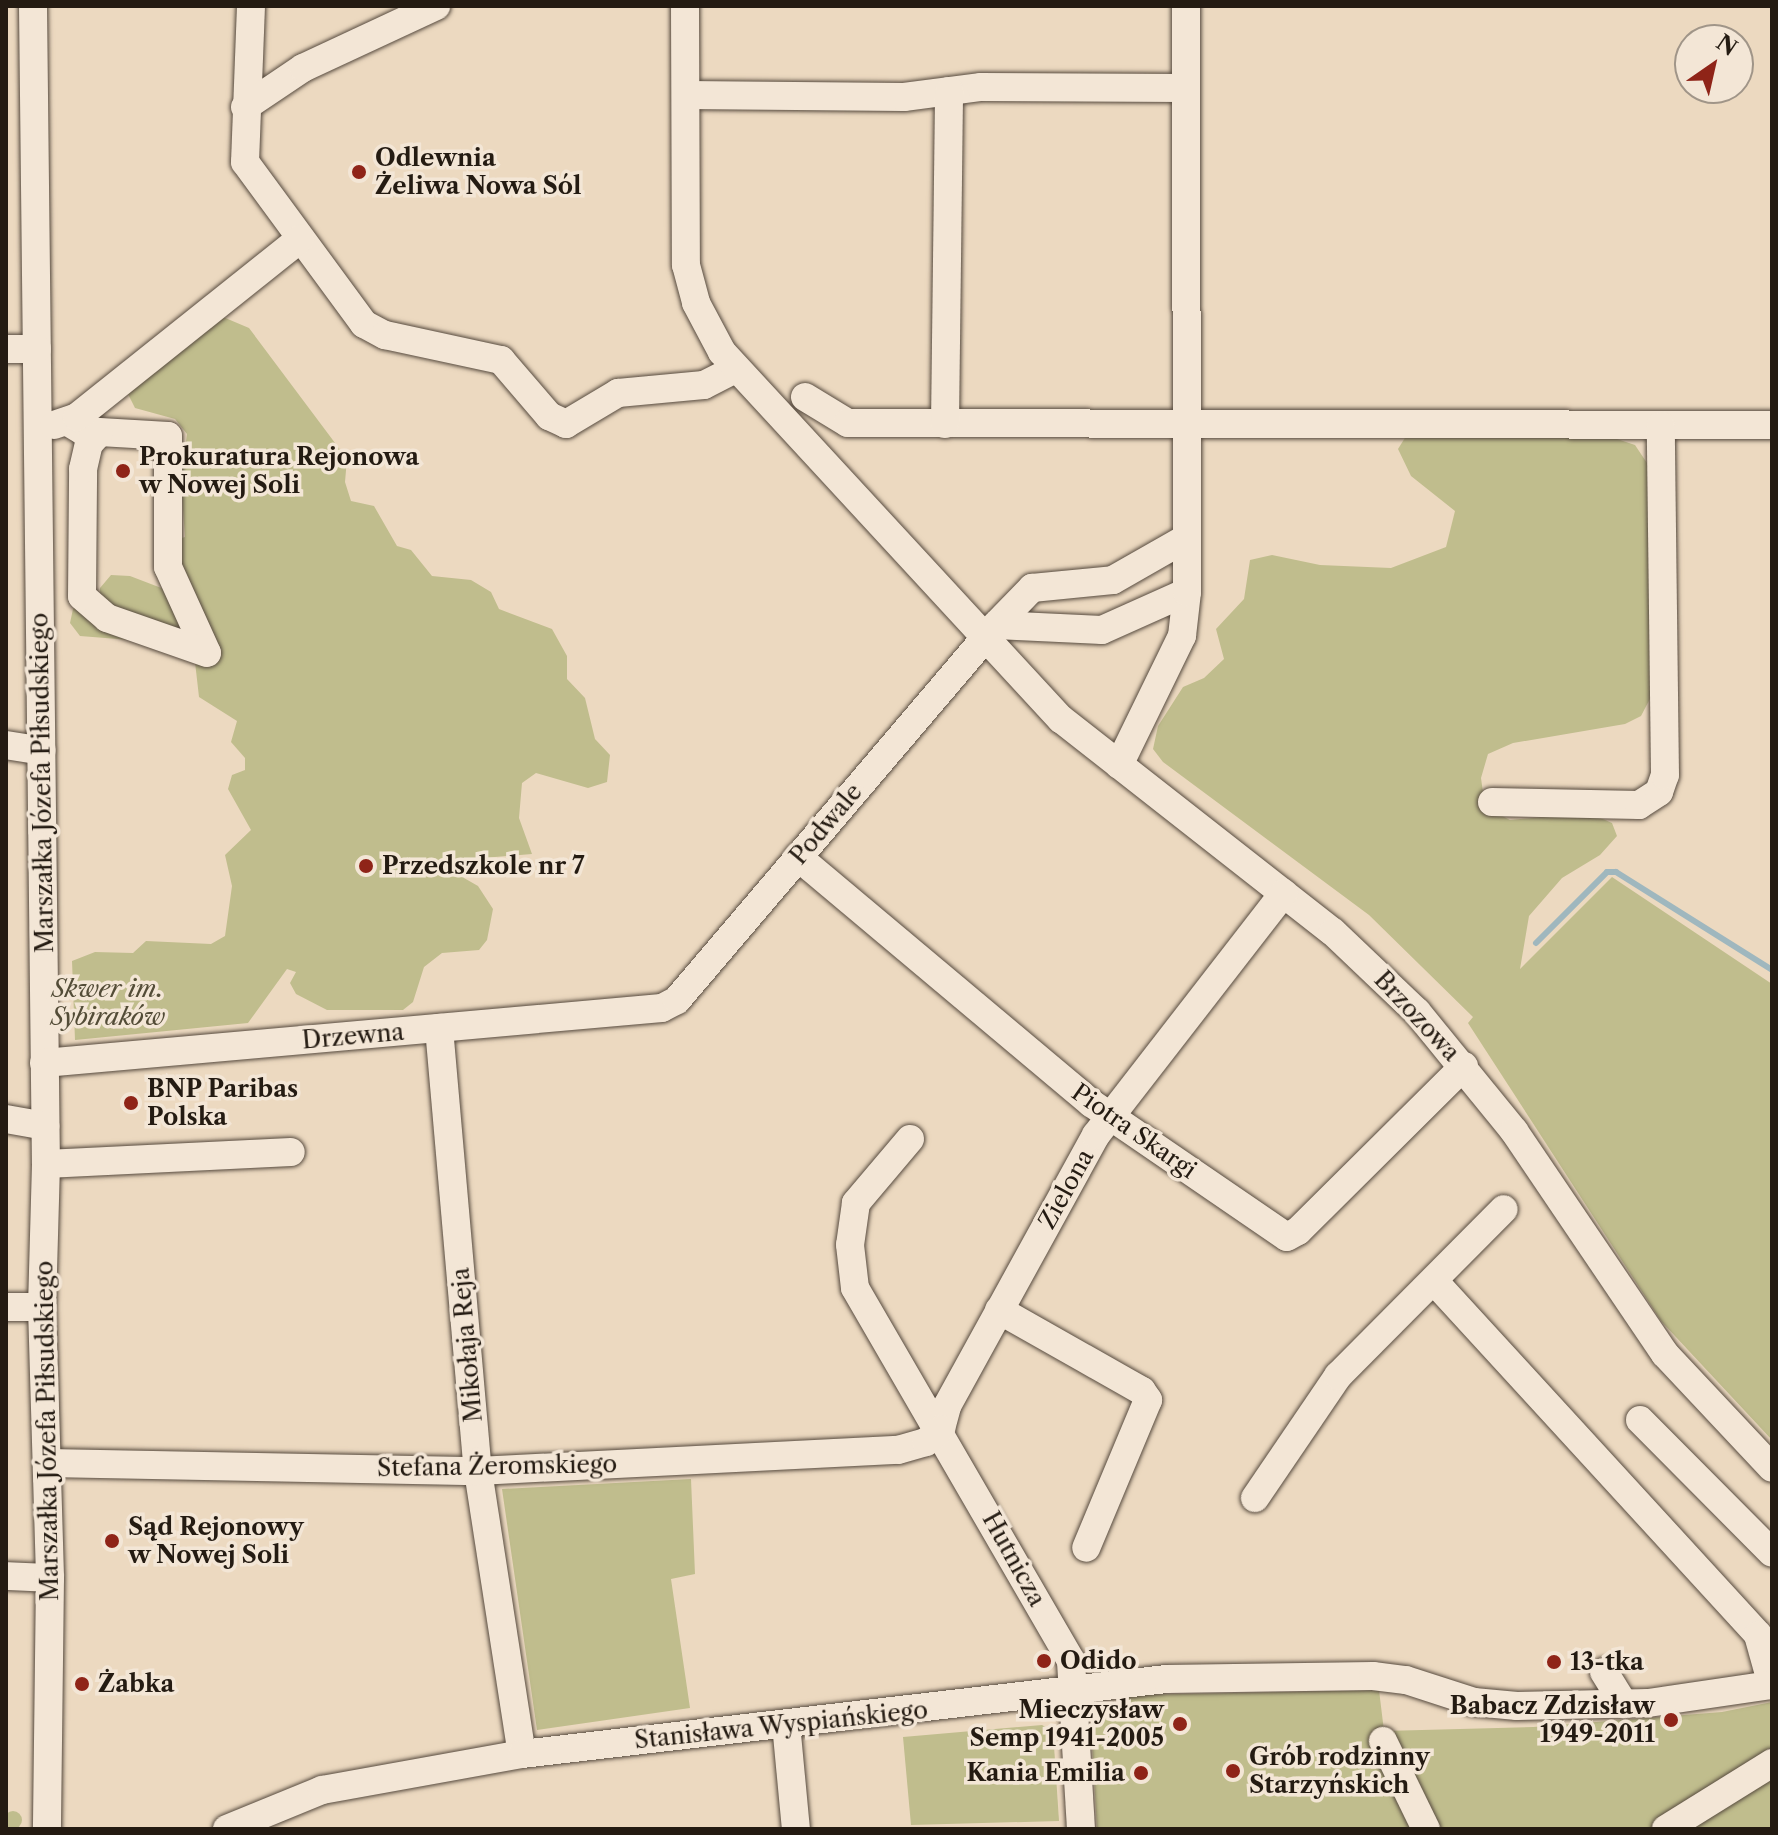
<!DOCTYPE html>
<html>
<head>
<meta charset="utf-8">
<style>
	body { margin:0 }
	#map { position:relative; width:1778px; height:1835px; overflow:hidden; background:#ecd9c0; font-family:"Libre Caslon Text",serif }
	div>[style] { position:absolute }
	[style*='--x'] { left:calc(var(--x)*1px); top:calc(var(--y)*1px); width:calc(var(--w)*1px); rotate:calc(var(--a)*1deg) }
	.green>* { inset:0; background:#c0bd8d }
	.round { border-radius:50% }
	.stream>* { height:6px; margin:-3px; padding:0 3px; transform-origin:3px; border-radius:3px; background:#9fb7be }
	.roads { filter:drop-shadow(0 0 2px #564a3e) drop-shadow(0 0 2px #564a3e) }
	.minor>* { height:28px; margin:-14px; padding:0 14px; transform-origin:14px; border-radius:14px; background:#f3e6d6 }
	.dots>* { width:22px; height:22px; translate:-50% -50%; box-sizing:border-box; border:4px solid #f3e6d6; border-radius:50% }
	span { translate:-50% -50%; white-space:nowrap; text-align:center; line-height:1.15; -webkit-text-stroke:7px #f3e6d6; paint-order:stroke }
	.poi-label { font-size:24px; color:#241b12; font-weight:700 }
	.left { translate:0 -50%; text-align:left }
	.right { translate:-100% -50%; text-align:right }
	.street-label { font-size:24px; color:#241b12 }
	.park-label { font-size:24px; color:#534c37; font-style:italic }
	.frame { position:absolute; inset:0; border:8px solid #241b12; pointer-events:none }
	.north { position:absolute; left:1674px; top:24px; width:80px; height:80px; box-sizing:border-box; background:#f3e6d6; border:2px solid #a09588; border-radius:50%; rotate:34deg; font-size:22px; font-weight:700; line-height:32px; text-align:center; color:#241b12 }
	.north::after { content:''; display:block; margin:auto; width:28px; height:36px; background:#8f2418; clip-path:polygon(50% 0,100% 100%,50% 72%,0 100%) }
</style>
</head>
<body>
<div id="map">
	<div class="green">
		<div style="clip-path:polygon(223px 317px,249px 328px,347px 459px,345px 482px,351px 501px,374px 506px,397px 546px,411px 550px,432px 576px,471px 580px,491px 592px,499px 609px,552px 629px,567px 656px,567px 679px,585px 698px,595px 739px,610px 755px,607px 782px,588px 788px,536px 773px,522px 783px,519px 818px,532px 854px,471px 859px,463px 867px,464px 878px,478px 886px,493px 909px,487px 940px,479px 950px,442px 953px,424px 967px,413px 1002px,403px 1010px,327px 1010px,296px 994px,290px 983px,296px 972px,287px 969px,248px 1023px,75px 1040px,72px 961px,95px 952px,133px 953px,146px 941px,211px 944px,225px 936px,232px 886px,225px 855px,251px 830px,228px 789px,232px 775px,245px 770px,245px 758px,231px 742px,237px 721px,199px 697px,195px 662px,143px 641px,80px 636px,70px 623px,73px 609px,82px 601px,100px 603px,100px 588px,111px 575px,130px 576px,177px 594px,172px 541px,185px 537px,181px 482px,187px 434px,175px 419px,135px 408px,127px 392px)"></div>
		<div style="clip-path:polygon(1408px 433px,1611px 437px,1635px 445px,1649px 466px,1652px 695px,1641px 716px,1625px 724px,1513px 743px,1488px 754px,1481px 778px,1485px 807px,1510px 820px,1589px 813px,1612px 823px,1617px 836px,1600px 855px,1562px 878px,1529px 916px,1520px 969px,1612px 877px,1772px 984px,1772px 1440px,1661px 1321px,1468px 1023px,1473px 1017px,1369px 915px,1163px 762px,1153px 749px,1158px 726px,1183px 687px,1204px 678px,1224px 659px,1216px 629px,1244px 599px,1250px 560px,1272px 555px,1320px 565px,1391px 568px,1446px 547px,1455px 511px,1411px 476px,1398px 449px)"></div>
		<div style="clip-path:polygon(691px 1479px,695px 1574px,671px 1579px,690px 1708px,537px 1730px,502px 1489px)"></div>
		<div style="clip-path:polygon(1379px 1690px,1384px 1731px,1533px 1727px,1722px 1712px,1772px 1702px,1772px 1829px,1097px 1829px,1091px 1726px,1129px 1695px)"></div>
		<div style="clip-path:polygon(1042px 1725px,1053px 1731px,1059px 1821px,911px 1825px,903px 1737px)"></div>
		<div class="round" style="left:4px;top:1811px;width:18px;height:18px"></div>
	</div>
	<div class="stream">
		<div style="--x:1536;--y:943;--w:100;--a:-45"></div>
		<div style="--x:1607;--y:872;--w:9;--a:0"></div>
		<div style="--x:1616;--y:872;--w:184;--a:32.1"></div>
	</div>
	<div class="roads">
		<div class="minor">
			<div style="--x:33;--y:6;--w:1158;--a:89.36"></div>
			<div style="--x:46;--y:1164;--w:143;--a:91.6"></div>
			<div style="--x:42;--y:1307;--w:271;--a:88.3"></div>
			<div style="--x:50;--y:1578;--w:251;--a:90.7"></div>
			<div style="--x:251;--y:6;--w:156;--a:92.2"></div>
			<div style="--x:245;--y:162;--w:201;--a:53.7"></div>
			<div style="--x:364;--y:324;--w:24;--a:28"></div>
			<div style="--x:385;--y:335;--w:119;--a:12.2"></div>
			<div style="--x:501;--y:360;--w:74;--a:49.4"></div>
			<div style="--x:549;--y:416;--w:19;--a:25"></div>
			<div style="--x:566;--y:424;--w:61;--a:-30.8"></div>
			<div style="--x:618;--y:393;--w:86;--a:-5.3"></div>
			<div style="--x:704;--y:385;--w:35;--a:-27"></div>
			<div style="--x:685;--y:6;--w:259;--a:89.8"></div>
			<div style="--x:686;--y:265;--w:39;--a:75"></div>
			<div style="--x:696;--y:303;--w:55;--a:62"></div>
			<div style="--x:722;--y:352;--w:500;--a:47.3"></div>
			<div style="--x:1061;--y:719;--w:345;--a:38.1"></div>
			<div style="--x:1333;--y:932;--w:116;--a:43.6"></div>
			<div style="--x:1417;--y:1012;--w:154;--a:50.8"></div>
			<div style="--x:1514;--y:1131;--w:269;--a:55.9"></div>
			<div style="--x:1665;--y:1354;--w:156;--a:46.8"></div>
			<div style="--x:686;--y:95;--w:218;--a:0.5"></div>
			<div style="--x:904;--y:97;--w:78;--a:-7.4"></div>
			<div style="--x:981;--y:87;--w:205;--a:0.3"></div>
			<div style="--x:245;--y:107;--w:70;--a:-33.9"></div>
			<div style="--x:303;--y:68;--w:147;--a:-25"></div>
			<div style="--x:6;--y:349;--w:31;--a:0"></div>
			<div style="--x:805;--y:397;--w:50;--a:31.2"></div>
			<div style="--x:848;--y:423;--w:924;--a:0.12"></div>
			<div style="--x:68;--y:422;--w:17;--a:31"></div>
			<div style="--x:83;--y:431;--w:85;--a:3.4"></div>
			<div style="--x:168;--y:436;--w:131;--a:90"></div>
			<div style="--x:168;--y:567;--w:94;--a:65.6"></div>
			<div style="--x:207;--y:653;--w:106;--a:-160.7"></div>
			<div style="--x:107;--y:618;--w:33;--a:-139"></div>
			<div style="--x:82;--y:596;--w:127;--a:-89.5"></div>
			<div style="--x:83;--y:469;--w:26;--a:-77"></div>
			<div style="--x:89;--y:444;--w:15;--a:-48"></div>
			<div style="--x:945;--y:424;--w:333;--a:-89.3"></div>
			<div style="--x:54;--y:425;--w:24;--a:-19"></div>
			<div style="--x:77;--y:417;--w:285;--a:-38.6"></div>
			<div style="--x:996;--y:625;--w:52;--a:-45.8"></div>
			<div style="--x:1032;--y:588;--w:81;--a:-5.6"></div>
			<div style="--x:1113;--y:580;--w:83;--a:-29.7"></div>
			<div style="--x:6;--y:745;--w:36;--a:9"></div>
			<div style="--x:1119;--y:765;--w:144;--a:-64"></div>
			<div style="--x:1182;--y:636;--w:44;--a:-83.5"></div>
			<div style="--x:1492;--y:802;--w:147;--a:1.2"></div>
			<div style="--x:1639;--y:805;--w:24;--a:-33"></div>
			<div style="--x:1659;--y:792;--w:18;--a:-71"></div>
			<div style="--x:1665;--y:775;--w:349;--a:-90.7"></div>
			<div style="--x:798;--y:857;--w:383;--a:40"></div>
			<div style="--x:1091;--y:1103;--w:237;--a:34.4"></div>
			<div style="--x:1287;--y:1237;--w:13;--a:-29"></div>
			<div style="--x:1298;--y:1231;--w:234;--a:-44.8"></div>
			<div style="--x:439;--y:1028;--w:445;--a:85"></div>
			<div style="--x:478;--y:1471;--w:286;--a:81.2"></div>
			<div style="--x:44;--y:1063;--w:620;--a:-5.09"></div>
			<div style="--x:662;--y:1008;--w:17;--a:-28"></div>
			<div style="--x:677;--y:1000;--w:492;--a:-49.6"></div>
			<div style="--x:996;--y:625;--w:106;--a:2.7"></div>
			<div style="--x:1102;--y:630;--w:93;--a:-24.1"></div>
			<div style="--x:1187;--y:592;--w:586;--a:-90.1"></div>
			<div style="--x:6;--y:1119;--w:40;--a:10"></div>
			<div style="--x:910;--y:1139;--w:84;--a:130.2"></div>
			<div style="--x:856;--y:1203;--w:42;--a:98.1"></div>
			<div style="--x:850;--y:1245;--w:43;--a:83.4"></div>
			<div style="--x:855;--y:1288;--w:431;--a:59.9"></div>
			<div style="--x:1071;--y:1661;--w:168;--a:86.6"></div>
			<div style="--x:46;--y:1164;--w:245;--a:-2.8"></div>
			<div style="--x:1434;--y:1281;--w:480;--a:47.5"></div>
			<div style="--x:1758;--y:1635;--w:52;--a:74.4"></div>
			<div style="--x:6;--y:1307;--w:36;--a:0"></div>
			<div style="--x:999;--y:1310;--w:164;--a:29.5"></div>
			<div style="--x:1142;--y:1391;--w:11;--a:56"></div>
			<div style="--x:1148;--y:1400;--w:160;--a:112.7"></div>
			<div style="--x:1640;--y:1420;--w:187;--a:45.2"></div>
			<div style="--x:941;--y:1429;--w:24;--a:-75"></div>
			<div style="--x:947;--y:1406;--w:309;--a:-61.2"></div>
			<div style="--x:1096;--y:1135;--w:306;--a:-52.2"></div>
			<div style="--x:48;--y:1463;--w:430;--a:1.1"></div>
			<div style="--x:478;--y:1471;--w:421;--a:-2.9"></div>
			<div style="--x:898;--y:1450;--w:29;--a:-16"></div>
			<div style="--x:926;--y:1442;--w:20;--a:-41"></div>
			<div style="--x:1255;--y:1498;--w:148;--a:-55.8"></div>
			<div style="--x:1338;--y:1376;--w:235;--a:-45.2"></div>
			<div style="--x:6;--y:1576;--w:44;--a:2.6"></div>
			<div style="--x:1604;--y:1672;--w:38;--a:58"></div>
			<div style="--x:786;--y:1724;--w:105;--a:84.6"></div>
			<div style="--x:1383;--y:1741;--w:98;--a:64"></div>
			<div style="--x:227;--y:1829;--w:103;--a:-22.3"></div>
			<div style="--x:322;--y:1790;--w:203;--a:-10.2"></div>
			<div style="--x:522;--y:1754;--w:648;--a:-6.64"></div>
			<div style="--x:1166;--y:1679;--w:207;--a:-0.8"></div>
			<div style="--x:1373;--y:1676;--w:33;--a:7"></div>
			<div style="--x:1406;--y:1680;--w:71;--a:17.9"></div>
			<div style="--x:1474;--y:1702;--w:43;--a:5.3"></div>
			<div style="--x:1517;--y:1706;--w:131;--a:-1.3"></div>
			<div style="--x:1648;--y:1703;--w:125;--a:-8.3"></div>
			<div style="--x:1666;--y:1829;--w:125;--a:-31.9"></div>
		</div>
	</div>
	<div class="dots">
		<div style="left:359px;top:172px;background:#8f2418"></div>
		<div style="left:123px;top:471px;background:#8f2418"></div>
		<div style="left:366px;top:866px;background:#8f2418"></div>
		<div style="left:131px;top:1103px;background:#8f2418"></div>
		<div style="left:112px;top:1541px;background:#8f2418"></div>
		<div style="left:1044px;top:1661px;background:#8f2418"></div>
		<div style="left:1554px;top:1662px;background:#8f2418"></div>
		<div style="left:82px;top:1684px;background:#8f2418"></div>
		<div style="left:1671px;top:1720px;background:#8f2418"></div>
		<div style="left:1180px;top:1724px;background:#8f2418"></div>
		<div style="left:1233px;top:1771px;background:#8f2418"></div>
		<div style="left:1141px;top:1773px;background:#8f2418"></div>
	</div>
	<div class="poi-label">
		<span class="left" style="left:375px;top:172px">Odlewnia<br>Żeliwa Nowa Sól</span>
		<span class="left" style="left:139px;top:471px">Prokuratura Rejonowa<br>w Nowej Soli</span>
		<span class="left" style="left:382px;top:866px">Przedszkole nr 7</span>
		<span class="left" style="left:147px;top:1103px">BNP Paribas<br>Polska</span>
		<span class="left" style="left:128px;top:1541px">Sąd Rejonowy<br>w Nowej Soli</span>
		<span class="left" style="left:1060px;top:1661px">Odido</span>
		<span class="left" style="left:1570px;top:1662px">13-tka</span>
		<span class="left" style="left:98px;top:1684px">Żabka</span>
		<span class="right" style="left:1655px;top:1720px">Babacz Zdzisław<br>1949-2011</span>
		<span class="right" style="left:1164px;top:1724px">Mieczysław<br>Semp 1941-2005</span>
		<span class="left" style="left:1249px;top:1771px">Grób rodzinny<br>Starzyńskich</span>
		<span class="right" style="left:1125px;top:1773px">Kania Emilia</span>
	</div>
	<div class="street-label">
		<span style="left:42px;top:783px;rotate:-91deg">Marszałka Józefa Piłsudskiego</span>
		<span style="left:826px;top:824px;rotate:-50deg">Podwale</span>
		<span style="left:1417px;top:1016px;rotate:47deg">Brzozowa</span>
		<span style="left:353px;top:1036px;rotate:-5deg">Drzewna</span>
		<span style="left:1134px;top:1131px;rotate:35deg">Piotra Skargi</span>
		<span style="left:1066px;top:1189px;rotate:-61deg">Zielona</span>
		<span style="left:467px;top:1345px;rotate:-95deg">Mikołaja Reja</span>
		<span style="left:47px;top:1431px;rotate:-91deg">Marszałka Józefa Piłsudskiego</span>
		<span style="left:497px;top:1466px;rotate:-1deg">Stefana Żeromskiego</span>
		<span style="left:1014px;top:1559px;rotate:61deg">Hutnicza</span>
		<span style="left:781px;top:1725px;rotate:-6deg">Stanisława Wyspiańskiego</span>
	</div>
	<div class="park-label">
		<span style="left:108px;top:1003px">Skwer im.<br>Sybiraków</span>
	</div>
	<div class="frame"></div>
	<div class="north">N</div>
</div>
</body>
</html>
